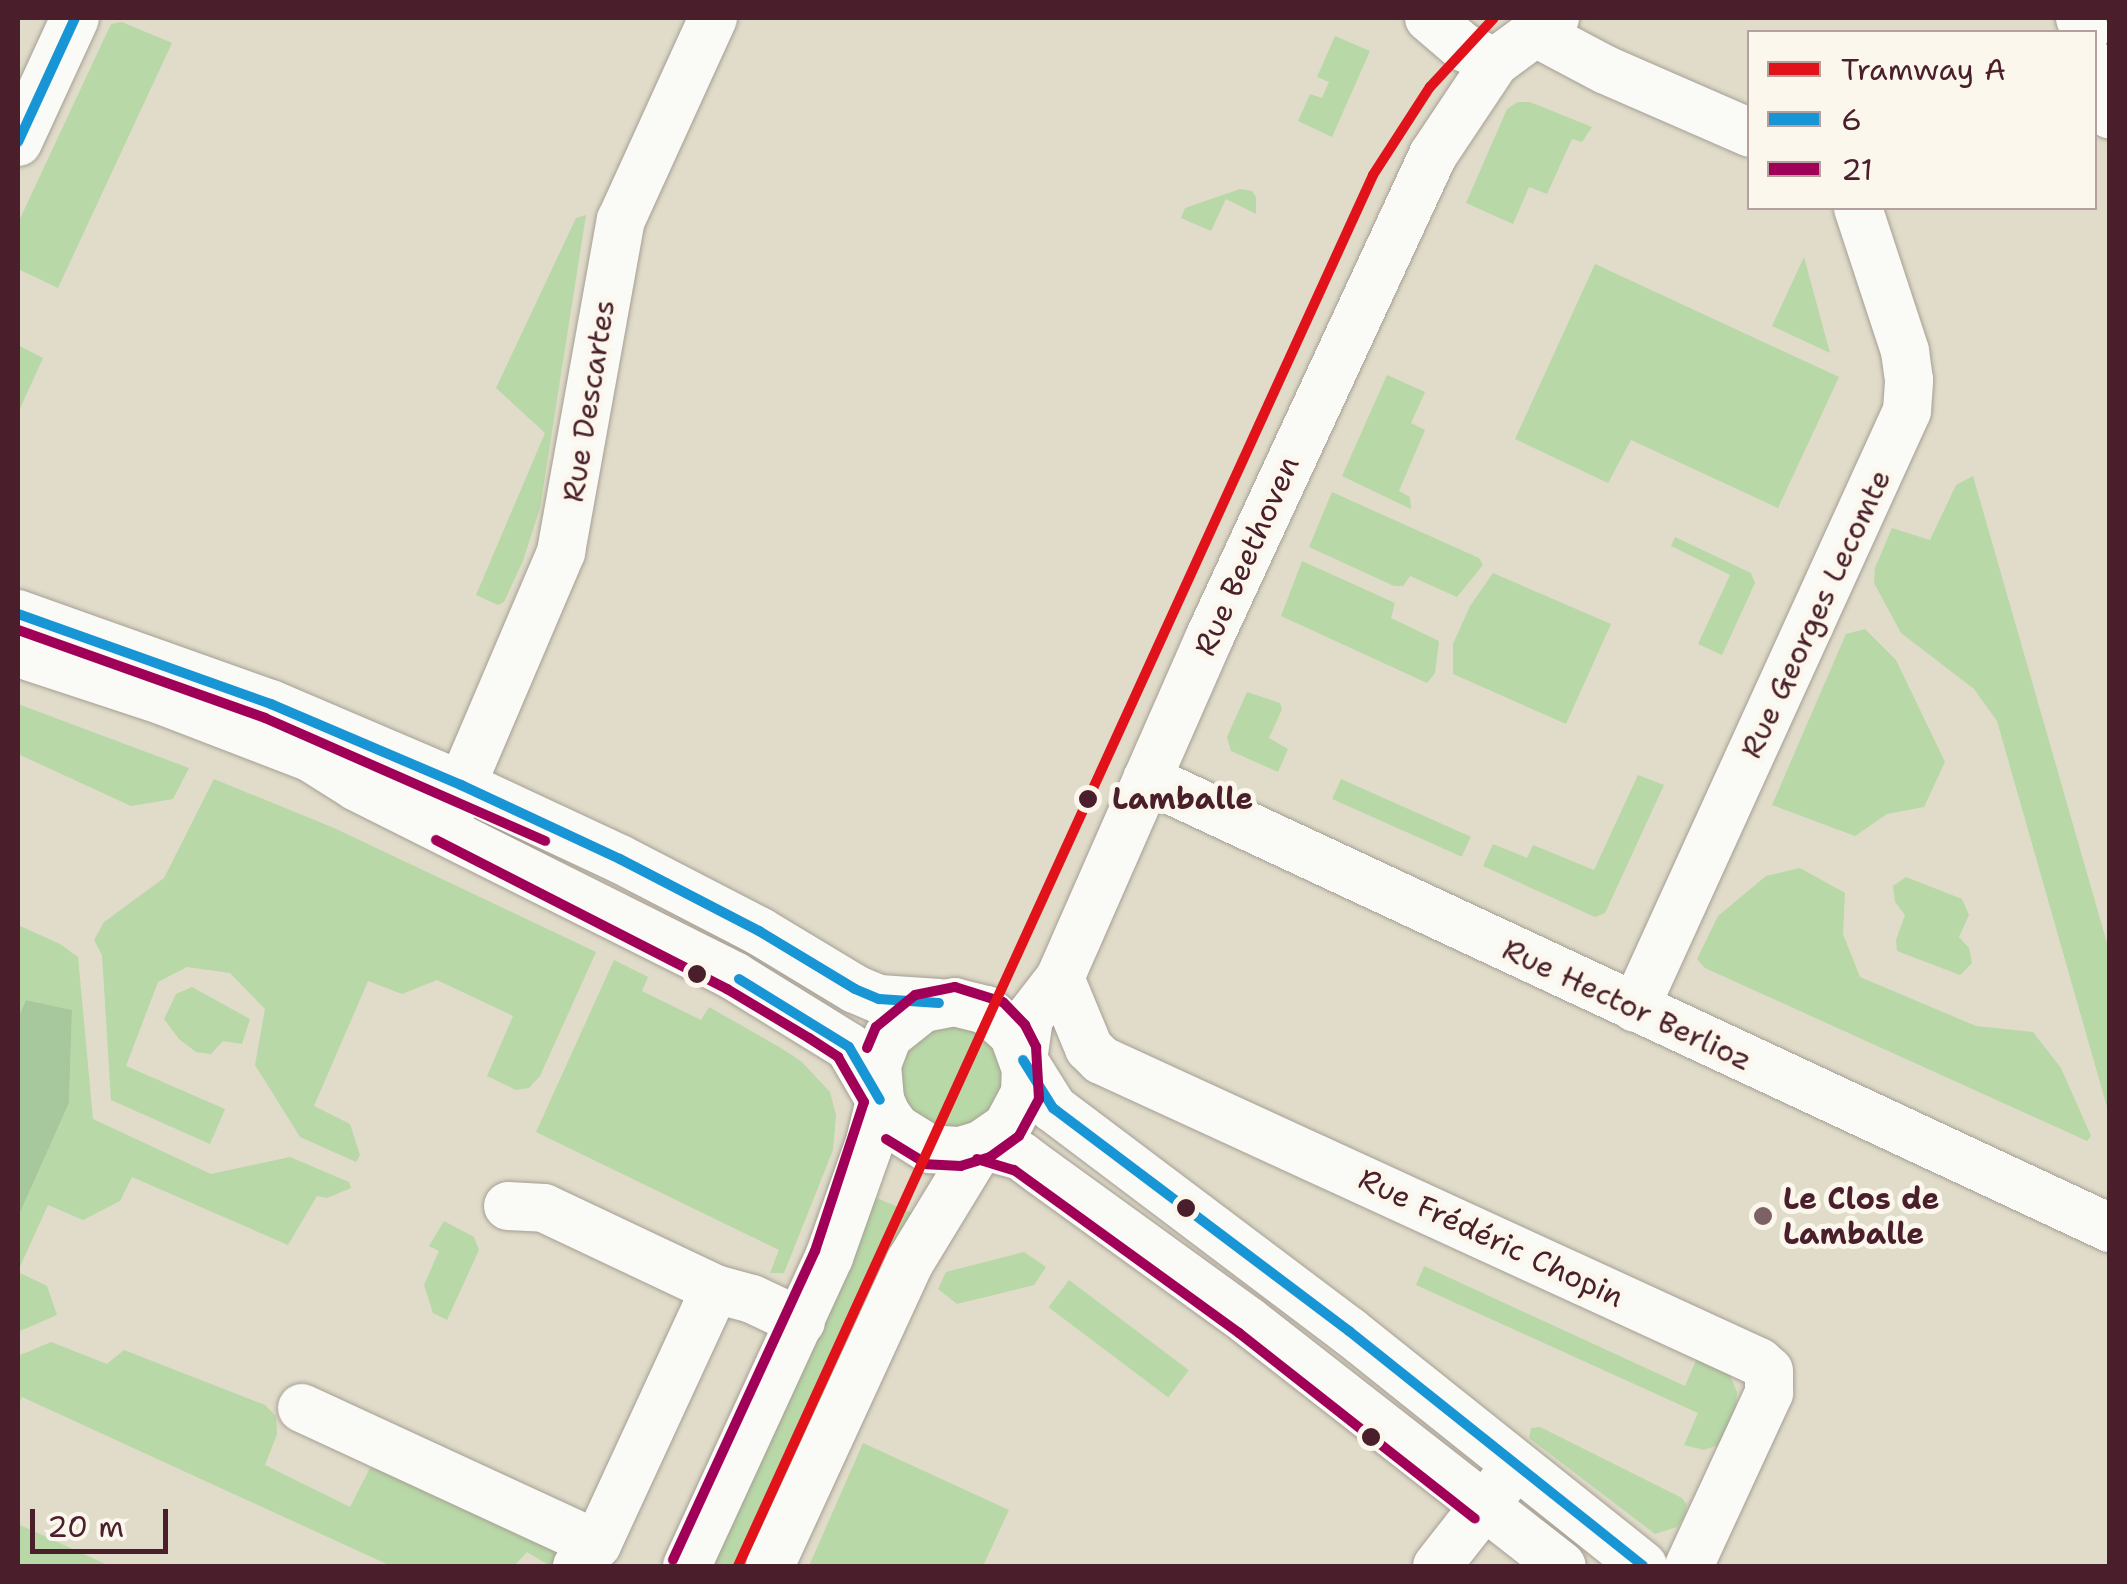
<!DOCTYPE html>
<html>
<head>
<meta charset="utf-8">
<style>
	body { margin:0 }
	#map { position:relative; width:2127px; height:1584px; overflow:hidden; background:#e0dcc9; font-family:"Shantell Sans",sans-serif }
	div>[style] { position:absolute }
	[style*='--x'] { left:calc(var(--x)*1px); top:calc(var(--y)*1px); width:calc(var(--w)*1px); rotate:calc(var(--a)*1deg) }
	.green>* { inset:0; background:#b8d8a7; transform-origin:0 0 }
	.round { border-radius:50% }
	.forest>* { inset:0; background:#a7c79c }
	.roads { filter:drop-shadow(0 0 2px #a69e95) drop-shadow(0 0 2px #a69e95) }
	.minor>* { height:48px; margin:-24px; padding:0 24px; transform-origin:24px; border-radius:24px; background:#fafaf7 }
	.bus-1>* { height:10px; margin:-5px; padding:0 5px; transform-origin:5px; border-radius:5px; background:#1895d5 }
	.bus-2>* { height:10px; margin:-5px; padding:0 5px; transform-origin:5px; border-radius:5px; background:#a00057 }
	.tram-1>* { height:10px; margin:-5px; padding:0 5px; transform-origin:5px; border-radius:5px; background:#e2121a }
	.dots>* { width:28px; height:28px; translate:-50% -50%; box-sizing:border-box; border:5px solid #fbf7ec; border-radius:50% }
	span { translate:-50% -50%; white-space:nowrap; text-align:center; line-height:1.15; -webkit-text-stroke:10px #fbf7ec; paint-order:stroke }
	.street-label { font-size:30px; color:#4a1f2b }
	.stop-label { font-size:30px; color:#4a1f2b; font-weight:700 }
	.left { translate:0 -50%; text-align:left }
	.poi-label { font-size:30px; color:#4a1f2b; font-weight:700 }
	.frame { position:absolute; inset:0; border:20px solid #4a1f2b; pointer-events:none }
	.legend { position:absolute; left:1747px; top:30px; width:350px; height:180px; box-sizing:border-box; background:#fbf7ec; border:2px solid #b4a19f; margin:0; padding:12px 18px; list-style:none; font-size:30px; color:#4a1f2b }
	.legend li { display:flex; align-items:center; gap:20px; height:50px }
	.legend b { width:50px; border:2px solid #b4a19f }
	.scale { position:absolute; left:30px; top:1509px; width:138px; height:45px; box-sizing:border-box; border:5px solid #4a1f2b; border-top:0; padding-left:12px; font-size:30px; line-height:35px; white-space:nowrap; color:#4a1f2b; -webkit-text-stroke:8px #fbf7ec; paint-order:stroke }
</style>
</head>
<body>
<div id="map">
	<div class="green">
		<div style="clip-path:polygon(122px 22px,172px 43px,58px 288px,18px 269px,18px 223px,111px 24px)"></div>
		<div style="clip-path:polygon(1335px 36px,1370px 51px,1332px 137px,1298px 121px,1310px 94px,1322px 98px,1329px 82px,1317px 77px)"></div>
		<div style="clip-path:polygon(1518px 102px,1530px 102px,1592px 127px,1582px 142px,1572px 139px,1547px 194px,1529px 187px,1513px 224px,1466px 203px,1507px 109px)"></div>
		<div style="clip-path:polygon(1240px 189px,1252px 191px,1256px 197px,1256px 214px,1226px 199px,1211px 231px,1181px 218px,1185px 208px)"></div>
		<div style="clip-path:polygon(586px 215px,540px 508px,523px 561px,504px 602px,498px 605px,476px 595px,545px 433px,496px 388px,576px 218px)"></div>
		<div style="clip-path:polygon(1804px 257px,1830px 353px,1772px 326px)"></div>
		<div style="clip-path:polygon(1595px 264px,1839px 377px,1778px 508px,1631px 440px,1608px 483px,1515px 439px)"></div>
		<div style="clip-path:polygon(18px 345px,43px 358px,18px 413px)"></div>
		<div style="clip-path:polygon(1387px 375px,1425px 392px,1411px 423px,1425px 430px,1399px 491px,1410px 497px,1411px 509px,1342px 476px)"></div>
		<div style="clip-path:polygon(1973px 476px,2109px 950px,2109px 1114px,1997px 721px,1974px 689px,1901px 633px,1874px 583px,1875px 568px,1892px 528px,1930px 540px,1956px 485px)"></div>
		<div style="clip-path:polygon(1332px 492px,1479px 558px,1483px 565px,1457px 597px,1410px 576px,1403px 586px,1394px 586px,1309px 547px)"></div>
		<div style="clip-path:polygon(1675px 537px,1751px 573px,1755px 583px,1722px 655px,1698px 644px,1730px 575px,1671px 546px)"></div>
		<div style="clip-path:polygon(1302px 561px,1395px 603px,1391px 618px,1439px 641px,1435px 673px,1427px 683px,1281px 616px)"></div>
		<div style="clip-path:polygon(1493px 573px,1611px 624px,1566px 724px,1453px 674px,1453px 644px,1470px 606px)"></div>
		<div style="clip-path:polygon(1865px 629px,1896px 660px,1945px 762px,1924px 807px,1887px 814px,1855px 836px,1772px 805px,1846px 634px)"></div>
		<div style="clip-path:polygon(1247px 692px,1280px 703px,1282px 709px,1269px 738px,1288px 749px,1278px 772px,1231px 751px,1227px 737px)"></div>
		<div style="clip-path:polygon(18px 704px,189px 768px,173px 799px,131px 806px,18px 754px)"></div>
		<div style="clip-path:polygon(1638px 775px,1664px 785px,1605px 913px,1595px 917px,1483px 866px,1493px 844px,1527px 858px,1533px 845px,1594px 870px)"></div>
		<div style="clip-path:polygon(214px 779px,334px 828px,596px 952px,540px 1076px,529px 1088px,516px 1090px,487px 1076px,513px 1016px,437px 980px,402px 994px,368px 981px,314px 1106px,350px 1124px,360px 1155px,356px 1162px,300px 1137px,255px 1065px,265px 1009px,230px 973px,187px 967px,158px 982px,126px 1066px,225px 1109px,210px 1144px,111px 1100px,102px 955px,94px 940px,104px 922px,164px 878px)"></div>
		<div style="left:1341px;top:779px;width:142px;height:22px;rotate:24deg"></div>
		<div style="clip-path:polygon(1800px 868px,1845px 893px,1843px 934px,1860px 977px,1976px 1026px,2033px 1032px,2061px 1068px,2091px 1136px,2087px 1141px,1705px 968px,1697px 959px,1718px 916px,1766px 876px)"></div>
		<div style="clip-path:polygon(1906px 877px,1962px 899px,1969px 915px,1959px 937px,1969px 948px,1972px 963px,1960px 975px,1897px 951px,1896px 940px,1905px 915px,1895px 902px,1893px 886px)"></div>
		<div style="clip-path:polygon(18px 925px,60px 944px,78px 957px,93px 1119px,211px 1174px,290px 1157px,349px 1182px,351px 1188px,327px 1198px,317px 1196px,288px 1245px,132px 1177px,120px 1201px,83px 1220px,48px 1205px,18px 1271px,18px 1217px,69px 1103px,72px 1010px,26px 1000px,18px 1018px)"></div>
		<div style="clip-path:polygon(614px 960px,648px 977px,642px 991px,701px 1020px,709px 1007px,781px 1048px,802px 1062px,830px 1092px,836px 1115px,833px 1150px,784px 1273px,770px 1273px,779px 1250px,536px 1132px)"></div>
		<div style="clip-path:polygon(192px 987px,250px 1019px,242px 1044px,223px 1041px,211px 1054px,196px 1052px,179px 1039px,164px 1019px,176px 994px)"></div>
		<div class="round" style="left:899px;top:1025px;width:104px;height:104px"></div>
		<div style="clip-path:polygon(867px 1194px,917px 1215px,749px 1566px,706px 1566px)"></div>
		<div style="clip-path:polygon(444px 1221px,474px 1237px,479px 1250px,447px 1320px,433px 1313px,424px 1285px,439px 1251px,429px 1246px)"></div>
		<div style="clip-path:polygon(1024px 1252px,1046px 1267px,1034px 1285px,957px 1304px,938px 1289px,946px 1272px)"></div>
		<div style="clip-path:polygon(1424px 1266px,1685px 1386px,1698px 1356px,1729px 1373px,1737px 1392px,1736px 1411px,1728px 1433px,1718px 1445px,1704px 1450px,1684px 1445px,1698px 1413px,1416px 1285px)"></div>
		<div style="clip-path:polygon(18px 1272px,47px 1286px,57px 1315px,18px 1332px)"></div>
		<div style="left:1069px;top:1280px;width:150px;height:34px;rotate:37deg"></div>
		<div style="clip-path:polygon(51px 1342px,107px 1364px,124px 1350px,265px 1405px,276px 1416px,277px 1434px,265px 1465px,350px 1507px,370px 1468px,398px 1474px,556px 1542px,559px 1566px,550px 1566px,527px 1552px,514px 1566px,391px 1566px,22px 1397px,18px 1405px,18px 1356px)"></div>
		<div style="clip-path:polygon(1540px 1427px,1682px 1498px,1687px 1505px,1684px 1517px,1677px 1527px,1655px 1534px,1529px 1438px,1531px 1428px)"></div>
		<div style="clip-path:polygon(863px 1443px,1009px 1510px,983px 1566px,809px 1566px)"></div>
		<div style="clip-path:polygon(18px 1524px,110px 1566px,18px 1566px)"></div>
	</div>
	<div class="forest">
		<div style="clip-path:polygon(26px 1000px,72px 1010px,69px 1103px,18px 1217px,18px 1018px)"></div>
	</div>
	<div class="roads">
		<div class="minor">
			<div style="--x:1429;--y:18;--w:45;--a:40.5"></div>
			<div style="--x:1463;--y:47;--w:35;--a:25"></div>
			<div style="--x:1555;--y:18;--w:74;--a:143.7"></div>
			<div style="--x:1495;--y:62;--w:112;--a:123.7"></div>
			<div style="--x:1433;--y:155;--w:530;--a:114.87"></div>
			<div style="--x:1210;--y:636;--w:373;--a:113.7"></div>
			<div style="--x:1060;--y:978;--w:51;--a:127.8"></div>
			<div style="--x:1029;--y:1018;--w:42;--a:98.1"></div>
			<div style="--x:1023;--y:1060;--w:57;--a:58"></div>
			<div style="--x:1053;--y:1108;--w:371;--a:37"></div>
			<div style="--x:1349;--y:1331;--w:376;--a:38.6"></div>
			<div style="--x:2080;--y:18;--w:15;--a:70"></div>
			<div style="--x:1536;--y:33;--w:79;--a:27.9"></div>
			<div style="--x:1606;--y:70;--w:157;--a:23.6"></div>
			<div style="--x:2094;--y:65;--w:52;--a:72.3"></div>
			<div style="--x:18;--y:142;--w:136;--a:-65.3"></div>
			<div style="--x:18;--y:614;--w:269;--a:19.6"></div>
			<div style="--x:271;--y:704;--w:207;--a:23.1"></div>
			<div style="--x:461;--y:785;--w:175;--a:25"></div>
			<div style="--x:620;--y:859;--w:157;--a:27.4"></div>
			<div style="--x:759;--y:931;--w:112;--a:31.1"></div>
			<div style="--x:855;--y:989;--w:26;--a:23"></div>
			<div style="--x:879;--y:999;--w:60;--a:3.8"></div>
			<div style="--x:18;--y:653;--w:151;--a:18.2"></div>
			<div style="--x:161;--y:700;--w:161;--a:21.1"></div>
			<div style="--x:311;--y:758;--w:54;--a:32.2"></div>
			<div style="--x:357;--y:787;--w:422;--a:26.6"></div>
			<div style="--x:734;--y:976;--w:135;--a:31.7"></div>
			<div style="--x:849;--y:1047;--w:61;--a:59.7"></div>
			<div style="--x:880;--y:1100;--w:15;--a:67"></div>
			<div style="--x:886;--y:1114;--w:17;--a:54"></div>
			<div style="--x:896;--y:1128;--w:39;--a:32"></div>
			<div style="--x:929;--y:1149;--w:31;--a:4"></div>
			<div style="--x:960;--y:1151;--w:22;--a:-16"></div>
			<div style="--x:981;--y:1145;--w:32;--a:-35"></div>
			<div style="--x:1007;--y:1127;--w:38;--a:-62"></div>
			<div style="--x:1025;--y:1093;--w:24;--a:-88"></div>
			<div style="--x:1026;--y:1069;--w:37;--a:-110"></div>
			<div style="--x:1013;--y:1034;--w:36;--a:-138"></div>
			<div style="--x:986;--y:1010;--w:32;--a:-166"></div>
			<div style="--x:955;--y:1002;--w:33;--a:169"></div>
			<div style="--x:923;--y:1008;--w:45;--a:141.3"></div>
			<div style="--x:888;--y:1036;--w:31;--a:111"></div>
			<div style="--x:877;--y:1065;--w:35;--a:85"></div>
			<div style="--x:880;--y:1100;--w:43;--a:103.4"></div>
			<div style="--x:870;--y:1142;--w:122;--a:109.6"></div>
			<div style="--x:829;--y:1257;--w:340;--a:114.7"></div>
			<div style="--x:1147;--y:779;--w:1063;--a:25"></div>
			<div style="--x:449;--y:815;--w:286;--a:-66.9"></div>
			<div style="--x:561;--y:552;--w:337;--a:-79.8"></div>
			<div style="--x:621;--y:220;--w:222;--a:-65.5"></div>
			<div style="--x:1060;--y:978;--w:76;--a:67.5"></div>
			<div style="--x:1089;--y:1048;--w:17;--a:45"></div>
			<div style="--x:1101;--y:1060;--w:724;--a:24.65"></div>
			<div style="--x:1759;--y:1362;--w:13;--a:42"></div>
			<div style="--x:1769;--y:1371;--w:22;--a:90"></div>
			<div style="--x:1769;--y:1393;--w:191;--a:114.8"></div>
			<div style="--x:1635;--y:1008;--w:656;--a:-65.51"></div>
			<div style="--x:1907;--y:411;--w:31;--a:-86"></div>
			<div style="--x:1909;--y:380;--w:29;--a:-98"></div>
			<div style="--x:1905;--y:351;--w:151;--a:-108.2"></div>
			<div style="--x:508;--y:1206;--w:36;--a:3"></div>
			<div style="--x:544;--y:1208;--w:189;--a:25.3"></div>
			<div style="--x:715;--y:1289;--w:281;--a:114.8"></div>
			<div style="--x:597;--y:1544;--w:30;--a:132"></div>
			<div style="--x:715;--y:1289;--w:38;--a:15"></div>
			<div style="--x:752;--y:1299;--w:54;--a:25.1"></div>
			<div style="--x:302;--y:1408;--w:325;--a:24.8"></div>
			<div style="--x:770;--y:1566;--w:335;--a:-65.3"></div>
			<div style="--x:910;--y:1262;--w:137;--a:-58.7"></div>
			<div style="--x:981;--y:1145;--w:41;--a:15.4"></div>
			<div style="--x:1021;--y:1156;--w:25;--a:37"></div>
			<div style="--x:1041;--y:1171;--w:256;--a:35.9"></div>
			<div style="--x:1248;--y:1321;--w:398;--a:38"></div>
			<div style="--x:1437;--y:1566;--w:107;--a:-51.8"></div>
		</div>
	</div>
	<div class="bus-1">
		<div style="--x:18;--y:142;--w:136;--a:-65.3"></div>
		<div style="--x:18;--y:614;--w:269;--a:19.6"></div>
		<div style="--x:271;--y:704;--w:207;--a:23.1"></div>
		<div style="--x:461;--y:785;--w:175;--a:25"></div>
		<div style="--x:620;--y:859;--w:157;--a:27.4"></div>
		<div style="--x:759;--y:931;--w:112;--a:31.1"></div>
		<div style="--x:855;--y:989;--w:26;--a:23"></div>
		<div style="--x:879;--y:999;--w:60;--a:3.8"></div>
		<div style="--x:739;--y:979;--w:129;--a:31.7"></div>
		<div style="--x:849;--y:1047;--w:61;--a:59.7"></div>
		<div style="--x:1023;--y:1060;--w:57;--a:58"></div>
		<div style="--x:1053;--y:1108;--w:371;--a:37"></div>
		<div style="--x:1349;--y:1331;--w:376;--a:38.6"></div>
	</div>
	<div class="bus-2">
		<div style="--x:18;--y:630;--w:262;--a:19.6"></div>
		<div style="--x:265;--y:718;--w:306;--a:23.7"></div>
		<div style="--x:436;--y:840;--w:327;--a:27.1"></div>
		<div style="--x:727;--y:989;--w:96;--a:30.9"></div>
		<div style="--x:809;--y:1038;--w:35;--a:33"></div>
		<div style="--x:838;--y:1057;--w:52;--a:60"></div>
		<div style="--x:864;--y:1102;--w:157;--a:108.2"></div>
		<div style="--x:815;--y:1251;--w:340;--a:114.7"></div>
		<div style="--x:867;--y:1048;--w:23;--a:-67"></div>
		<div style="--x:876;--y:1027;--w:50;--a:-39.4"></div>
		<div style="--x:915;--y:995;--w:41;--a:-11.3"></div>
		<div style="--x:955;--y:987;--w:50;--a:17.4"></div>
		<div style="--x:1003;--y:1002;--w:32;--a:46"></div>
		<div style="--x:1025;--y:1025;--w:25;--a:63"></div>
		<div style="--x:1036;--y:1047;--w:52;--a:86.7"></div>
		<div style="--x:1039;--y:1099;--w:42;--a:118.4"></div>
		<div style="--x:1019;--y:1136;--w:36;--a:144"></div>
		<div style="--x:990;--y:1157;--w:30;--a:163"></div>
		<div style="--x:961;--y:1166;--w:34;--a:-177"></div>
		<div style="--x:927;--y:1164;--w:48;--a:-148.6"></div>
		<div style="--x:977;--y:1159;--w:39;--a:17"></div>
		<div style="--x:1014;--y:1170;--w:278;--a:35.9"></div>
		<div style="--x:1239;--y:1333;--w:300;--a:38.2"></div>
	</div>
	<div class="tram-1">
		<div style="--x:738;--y:1566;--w:1529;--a:-65.46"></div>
		<div style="--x:1373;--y:175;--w:105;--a:-57.1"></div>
		<div style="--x:1430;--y:87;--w:94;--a:-47.2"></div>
	</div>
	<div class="dots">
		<div style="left:1088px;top:799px;background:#4a1f2b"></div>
		<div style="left:697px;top:974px;background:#4a1f2b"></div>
		<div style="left:1186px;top:1208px;background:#4a1f2b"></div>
		<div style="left:1763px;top:1216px;background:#7e6162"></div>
		<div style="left:1371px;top:1437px;background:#4a1f2b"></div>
	</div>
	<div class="street-label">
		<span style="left:589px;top:401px;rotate:-81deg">Rue Descartes</span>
		<span style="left:1247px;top:556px;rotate:-66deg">Rue Beethoven</span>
		<span style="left:1816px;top:614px;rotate:-65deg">Rue Georges Lecomte</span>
		<span style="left:1627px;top:1005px;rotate:25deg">Rue Hector Berlioz</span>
		<span style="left:1491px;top:1238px;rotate:25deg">Rue Frédéric Chopin</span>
	</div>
	<div class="stop-label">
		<span class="left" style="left:1112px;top:799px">Lamballe</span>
	</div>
	<div class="poi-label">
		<span class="left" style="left:1783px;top:1216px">Le Clos de<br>Lamballe</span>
	</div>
	<div class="frame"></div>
	<ul class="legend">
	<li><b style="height:12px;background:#e2121a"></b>Tramway A</li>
	<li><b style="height:12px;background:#1895d5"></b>6</li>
	<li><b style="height:12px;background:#a00057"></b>21</li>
	</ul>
	<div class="scale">20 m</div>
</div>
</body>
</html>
